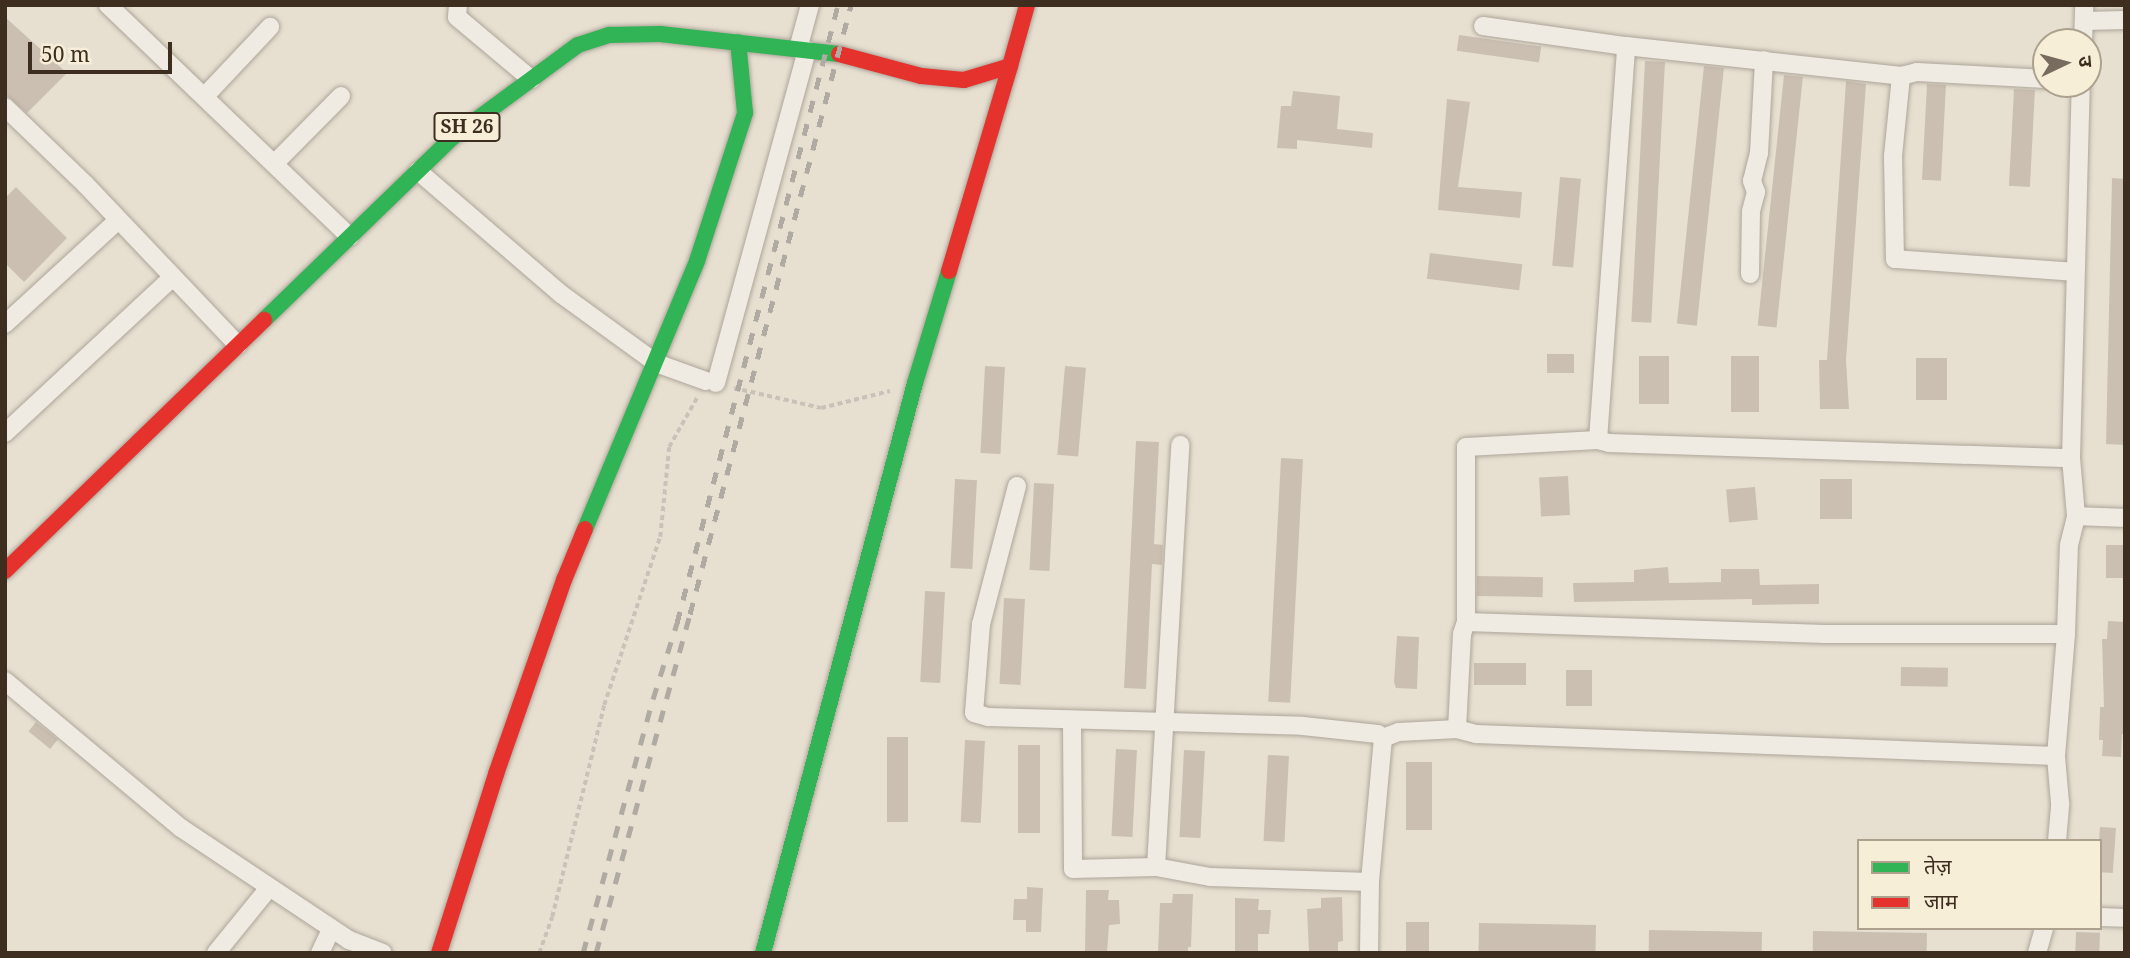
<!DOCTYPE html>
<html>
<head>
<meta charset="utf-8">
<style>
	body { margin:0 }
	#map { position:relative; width:2130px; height:958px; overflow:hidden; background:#e7e0d1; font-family:"Noto Serif","Noto Sans Devanagari",serif }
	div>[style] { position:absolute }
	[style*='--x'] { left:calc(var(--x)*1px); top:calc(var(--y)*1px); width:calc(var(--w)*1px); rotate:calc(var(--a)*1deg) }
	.building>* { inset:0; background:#cbbfb2; transform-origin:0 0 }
	.path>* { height:3.5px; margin-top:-1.75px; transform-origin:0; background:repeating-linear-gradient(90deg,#c8c2b9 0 5px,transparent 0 8.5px) }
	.roads { filter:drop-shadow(0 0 2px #ada599) drop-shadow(0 0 2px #ada599) }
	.street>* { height:18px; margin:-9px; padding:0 9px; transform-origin:9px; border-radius:9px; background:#efebe3 }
	.fast>* { height:16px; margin:-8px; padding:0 8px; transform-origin:8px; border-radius:8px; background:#30b455 }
	.jam>* { height:16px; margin:-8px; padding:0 8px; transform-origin:8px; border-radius:8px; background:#e5322d }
	.rail>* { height:5px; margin-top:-2.5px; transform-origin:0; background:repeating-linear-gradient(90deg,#afaaa2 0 12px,transparent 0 24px) }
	span { translate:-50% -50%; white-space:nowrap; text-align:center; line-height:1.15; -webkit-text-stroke:6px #f7eed8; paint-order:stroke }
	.shield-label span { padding:2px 5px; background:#f7eed8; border:2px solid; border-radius:5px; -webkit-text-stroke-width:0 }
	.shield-label { font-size:19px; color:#3d2e20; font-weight:700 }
	.frame { position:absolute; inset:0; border:7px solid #3d2e20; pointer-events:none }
	.legend { position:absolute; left:1857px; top:839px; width:245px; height:91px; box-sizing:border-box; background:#f7eed8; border:2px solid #ada18e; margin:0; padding:9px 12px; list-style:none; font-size:21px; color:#3d2e20 }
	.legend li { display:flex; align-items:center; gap:14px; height:35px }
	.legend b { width:35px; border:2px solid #ada18e }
	.north { position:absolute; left:2032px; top:28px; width:70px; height:70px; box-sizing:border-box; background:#f7eed8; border:2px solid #ada18e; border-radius:50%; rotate:85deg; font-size:19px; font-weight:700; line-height:28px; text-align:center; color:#3d2e20 }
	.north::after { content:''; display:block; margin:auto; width:24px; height:32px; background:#786c5e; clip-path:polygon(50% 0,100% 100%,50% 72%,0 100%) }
	.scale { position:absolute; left:28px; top:42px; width:144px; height:32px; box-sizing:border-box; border:4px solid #3d2e20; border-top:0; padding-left:9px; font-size:21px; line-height:24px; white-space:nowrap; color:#3d2e20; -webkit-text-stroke:5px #f7eed8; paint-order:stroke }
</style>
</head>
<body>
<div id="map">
	<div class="building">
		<div style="clip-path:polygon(5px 17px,67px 73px,27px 113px,5px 94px)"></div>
		<div style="left:1459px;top:35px;width:83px;height:16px;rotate:8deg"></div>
		<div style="left:1645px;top:61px;width:20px;height:261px;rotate:3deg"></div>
		<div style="left:1704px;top:66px;width:20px;height:259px;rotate:6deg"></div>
		<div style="left:1784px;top:75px;width:19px;height:252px;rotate:6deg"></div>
		<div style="clip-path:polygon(1846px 81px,1866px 84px,1846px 360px,1849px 409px,1820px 409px,1819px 360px,1827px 360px)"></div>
		<div style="left:1927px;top:84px;width:19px;height:96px;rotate:3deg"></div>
		<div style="left:2014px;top:89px;width:21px;height:97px;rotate:3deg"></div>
		<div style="clip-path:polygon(1293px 91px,1340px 96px,1337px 129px,1373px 133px,1372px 148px,1297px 140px,1297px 149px,1277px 148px,1281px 106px,1291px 106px)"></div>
		<div style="clip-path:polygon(1447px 99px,1470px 102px,1458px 187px,1522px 192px,1520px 218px,1438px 210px)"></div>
		<div style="left:1560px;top:177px;width:21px;height:89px;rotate:5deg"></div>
		<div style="clip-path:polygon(2112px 178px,2125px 179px,2125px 445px,2106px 444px)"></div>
		<div style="clip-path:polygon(16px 187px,67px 238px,24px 282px,5px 263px,5px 198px)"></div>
		<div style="left:1430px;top:253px;width:93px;height:26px;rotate:7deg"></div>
		<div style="left:1547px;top:354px;width:27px;height:19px"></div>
		<div style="left:1639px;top:356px;width:30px;height:48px"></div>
		<div style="left:1731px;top:356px;width:28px;height:56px"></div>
		<div style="left:1916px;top:358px;width:31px;height:42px"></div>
		<div style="left:985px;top:366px;width:20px;height:87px;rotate:3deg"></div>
		<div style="left:1065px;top:366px;width:21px;height:89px;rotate:5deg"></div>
		<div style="clip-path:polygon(1136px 441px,1159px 442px,1154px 544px,1163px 545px,1162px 565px,1152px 564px,1146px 689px,1124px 688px)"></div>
		<div style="left:1281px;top:458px;width:22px;height:244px;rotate:3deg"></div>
		<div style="left:1568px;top:476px;width:39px;height:29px;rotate:87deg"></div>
		<div style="left:955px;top:479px;width:22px;height:89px;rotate:3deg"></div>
		<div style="left:1820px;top:479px;width:32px;height:40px"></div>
		<div style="left:1034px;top:483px;width:20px;height:87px;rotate:3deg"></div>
		<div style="left:1755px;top:487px;width:33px;height:29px;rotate:85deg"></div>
		<div style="left:2125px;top:545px;width:33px;height:19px;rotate:90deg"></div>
		<div style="clip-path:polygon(1668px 567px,1669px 583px,1721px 582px,1721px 569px,1759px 569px,1760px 585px,1819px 584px,1819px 604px,1752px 605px,1752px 599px,1574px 602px,1573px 583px,1634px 582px,1634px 570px)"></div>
		<div style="left:1477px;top:576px;width:66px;height:20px;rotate:1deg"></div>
		<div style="left:925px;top:591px;width:20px;height:91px;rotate:3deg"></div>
		<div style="left:1004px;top:598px;width:21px;height:86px;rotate:3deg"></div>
		<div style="clip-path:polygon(2108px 621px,2125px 622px,2125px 734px,2122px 734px,2121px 757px,2102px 756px,2103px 740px,2099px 740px,2100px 707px,2104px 707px,2102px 639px,2107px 639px)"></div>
		<div style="clip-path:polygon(1397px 636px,1419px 637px,1417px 689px,1396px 688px,1394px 682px)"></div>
		<div style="left:1474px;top:663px;width:52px;height:22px"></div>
		<div style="left:1901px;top:667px;width:47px;height:19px;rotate:1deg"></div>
		<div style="left:1566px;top:670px;width:26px;height:36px"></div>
		<div style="left:36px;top:722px;width:28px;height:12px;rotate:39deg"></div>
		<div style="left:887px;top:737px;width:21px;height:85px"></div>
		<div style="left:965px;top:740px;width:20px;height:82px;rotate:3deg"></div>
		<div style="left:1018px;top:745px;width:22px;height:88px"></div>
		<div style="left:1116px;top:749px;width:21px;height:87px;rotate:3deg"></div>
		<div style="left:1184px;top:750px;width:21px;height:87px;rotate:3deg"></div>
		<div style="left:1268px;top:755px;width:21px;height:86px;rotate:3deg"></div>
		<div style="left:1406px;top:762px;width:26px;height:68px"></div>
		<div style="left:2100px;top:827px;width:16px;height:45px;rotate:4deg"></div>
		<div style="clip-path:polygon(1027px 887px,1043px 888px,1041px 932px,1026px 932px,1026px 920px,1013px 920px,1014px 899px,1027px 899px)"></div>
		<div style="clip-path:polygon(1086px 890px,1109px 890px,1108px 900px,1119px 900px,1120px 924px,1109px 925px,1107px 953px,1085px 953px)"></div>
		<div style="clip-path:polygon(1173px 894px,1193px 894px,1191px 947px,1188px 947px,1188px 953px,1158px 953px,1160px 903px,1172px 903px)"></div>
		<div style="clip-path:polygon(1342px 897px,1343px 941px,1338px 942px,1338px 953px,1309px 953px,1307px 909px,1321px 908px,1321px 898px)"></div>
		<div style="clip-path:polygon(1235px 898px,1259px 899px,1258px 910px,1271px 910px,1269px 934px,1258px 934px,1258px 953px,1235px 953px)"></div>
		<div style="left:1406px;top:922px;width:23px;height:31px"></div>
		<div style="left:1479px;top:923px;width:117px;height:30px;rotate:1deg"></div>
		<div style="left:1649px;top:930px;width:113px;height:23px;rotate:1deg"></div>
		<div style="left:1813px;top:931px;width:114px;height:22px;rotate:1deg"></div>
		<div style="left:2076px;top:932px;width:24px;height:21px;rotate:2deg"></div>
	</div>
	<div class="path">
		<div style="--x:734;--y:388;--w:89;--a:12.9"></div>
		<div style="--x:821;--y:408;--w:71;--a:-13.8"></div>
		<div style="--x:539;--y:953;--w:38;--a:-70"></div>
		<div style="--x:552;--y:917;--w:218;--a:-76.2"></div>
		<div style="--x:604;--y:705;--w:177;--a:-71.6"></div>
		<div style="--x:660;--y:537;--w:90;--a:-84.3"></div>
		<div style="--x:669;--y:447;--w:59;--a:-60.4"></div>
	</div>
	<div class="roads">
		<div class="street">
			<div style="--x:108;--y:5;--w:335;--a:43.8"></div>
			<div style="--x:458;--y:5;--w:12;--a:95"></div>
			<div style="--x:457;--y:17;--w:97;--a:40"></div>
			<div style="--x:2084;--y:21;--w:41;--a:-1.4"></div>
			<div style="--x:1483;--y:26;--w:144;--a:8"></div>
			<div style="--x:1626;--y:46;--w:277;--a:6.2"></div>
			<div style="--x:1901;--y:76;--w:16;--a:-14"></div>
			<div style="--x:1917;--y:72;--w:129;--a:3.1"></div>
			<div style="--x:2083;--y:42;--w:37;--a:-88"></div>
			<div style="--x:798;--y:49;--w:46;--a:-74.7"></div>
			<div style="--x:1901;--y:76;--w:80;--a:95.7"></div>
			<div style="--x:1893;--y:156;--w:103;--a:88.9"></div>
			<div style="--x:1895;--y:259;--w:180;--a:4.1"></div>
			<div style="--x:205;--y:96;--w:95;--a:-46.7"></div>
			<div style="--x:5;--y:107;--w:111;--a:43.9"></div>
			<div style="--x:85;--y:184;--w:222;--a:46.5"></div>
			<div style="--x:275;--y:163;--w:94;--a:-45.4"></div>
			<div style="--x:418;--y:171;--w:189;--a:40.7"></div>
			<div style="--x:561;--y:294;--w:117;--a:36"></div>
			<div style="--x:656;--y:363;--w:53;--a:19.8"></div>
			<div style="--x:1750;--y:274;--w:63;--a:-89.1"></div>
			<div style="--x:1751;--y:211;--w:20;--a:-75"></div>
			<div style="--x:1756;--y:192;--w:12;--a:-110"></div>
			<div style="--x:1752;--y:181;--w:29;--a:-76"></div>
			<div style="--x:1759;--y:153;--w:93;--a:-86.9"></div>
			<div style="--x:5;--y:324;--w:154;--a:-42.6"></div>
			<div style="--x:716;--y:383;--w:345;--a:-74.7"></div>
			<div style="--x:5;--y:433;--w:229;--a:-42.9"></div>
			<div style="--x:1598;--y:440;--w:395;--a:-85.9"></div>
			<div style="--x:1017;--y:486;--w:143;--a:104.6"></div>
			<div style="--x:981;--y:624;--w:89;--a:94.5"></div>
			<div style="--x:974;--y:713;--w:15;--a:16"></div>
			<div style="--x:988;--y:717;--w:315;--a:1.6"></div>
			<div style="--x:1303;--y:726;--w:75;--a:6.1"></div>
			<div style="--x:1378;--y:734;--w:6;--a:39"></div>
			<div style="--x:1383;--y:738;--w:145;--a:95.2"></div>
			<div style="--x:1370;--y:882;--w:71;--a:90.8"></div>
			<div style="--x:2076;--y:516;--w:49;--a:2.3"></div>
			<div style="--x:1466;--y:622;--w:359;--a:1.9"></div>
			<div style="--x:1825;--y:634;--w:241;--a:0"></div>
			<div style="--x:5;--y:681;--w:229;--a:39.9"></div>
			<div style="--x:181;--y:828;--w:202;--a:33.7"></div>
			<div style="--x:349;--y:940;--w:36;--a:21"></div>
			<div style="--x:1072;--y:721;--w:148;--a:89.6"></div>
			<div style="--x:1073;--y:869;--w:83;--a:-1.4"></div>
			<div style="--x:1156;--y:867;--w:55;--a:10.5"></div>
			<div style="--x:1210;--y:877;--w:160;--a:1.8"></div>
			<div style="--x:1457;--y:729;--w:95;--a:-87"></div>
			<div style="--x:1462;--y:634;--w:13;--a:-72"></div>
			<div style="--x:1466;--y:622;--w:175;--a:-90"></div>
			<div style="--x:1466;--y:447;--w:132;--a:-3"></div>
			<div style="--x:1598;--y:440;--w:11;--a:15"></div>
			<div style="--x:1609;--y:443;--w:462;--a:1.9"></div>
			<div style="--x:1383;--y:738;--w:17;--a:-21"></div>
			<div style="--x:1399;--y:732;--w:58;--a:-3"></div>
			<div style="--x:1457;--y:729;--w:20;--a:15"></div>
			<div style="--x:1476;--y:734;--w:580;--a:2.17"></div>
			<div style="--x:2057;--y:841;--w:38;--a:-85"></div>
			<div style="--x:2060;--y:803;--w:47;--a:-94.9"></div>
			<div style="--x:2056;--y:756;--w:122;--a:-85.3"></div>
			<div style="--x:2066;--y:634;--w:89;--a:-88.1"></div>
			<div style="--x:2069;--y:545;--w:30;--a:-76"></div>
			<div style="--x:2076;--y:516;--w:58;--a:-94.9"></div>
			<div style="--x:2071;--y:458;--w:374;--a:-88.5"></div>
			<div style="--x:1156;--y:867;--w:423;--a:-86.7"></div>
			<div style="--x:2100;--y:917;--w:25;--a:2"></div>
			<div style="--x:216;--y:953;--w:82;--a:-50.9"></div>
			<div style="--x:320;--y:953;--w:26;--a:-65"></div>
			<div style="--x:2037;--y:953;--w:26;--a:-74"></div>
		</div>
		<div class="fast">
			<div style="--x:264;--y:320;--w:263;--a:-44.1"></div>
			<div style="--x:453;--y:137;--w:155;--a:-36.4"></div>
			<div style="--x:578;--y:45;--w:33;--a:-18"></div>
			<div style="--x:609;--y:35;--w:51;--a:-1.1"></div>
			<div style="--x:660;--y:34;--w:180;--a:6.4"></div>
			<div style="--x:585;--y:529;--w:290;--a:-67.3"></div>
			<div style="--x:697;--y:261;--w:156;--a:-72"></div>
			<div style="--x:745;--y:113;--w:71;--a:-95.6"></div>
			<div style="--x:763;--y:953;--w:590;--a:-75.07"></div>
			<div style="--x:915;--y:383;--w:117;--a:-73.1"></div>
		</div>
		<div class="jam">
			<div style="--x:839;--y:54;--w:85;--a:15"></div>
			<div style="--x:921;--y:76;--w:43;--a:5.3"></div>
			<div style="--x:964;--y:80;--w:48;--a:-16.9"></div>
			<div style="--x:1010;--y:66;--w:63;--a:-74.4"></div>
			<div style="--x:949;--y:271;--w:214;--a:-73.4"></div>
			<div style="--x:5;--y:571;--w:361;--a:-44.1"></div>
			<div style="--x:439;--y:953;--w:188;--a:-72.3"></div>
			<div style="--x:496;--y:774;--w:206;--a:-70.7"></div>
			<div style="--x:564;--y:580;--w:55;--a:-67.6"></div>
		</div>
	</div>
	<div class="rail">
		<div style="--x:583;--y:953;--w:263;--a:-74.6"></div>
		<div style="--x:653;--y:699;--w:80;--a:-72.5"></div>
		<div style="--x:677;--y:623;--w:639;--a:-75.4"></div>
		<div style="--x:596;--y:953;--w:352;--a:-74.5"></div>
		<div style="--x:690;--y:614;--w:630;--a:-75.19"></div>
	</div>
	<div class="shield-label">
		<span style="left:467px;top:127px">SH 26</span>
	</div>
	<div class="frame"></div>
	<ul class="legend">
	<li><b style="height:9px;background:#30b455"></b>तेज़</li>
	<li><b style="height:9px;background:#e5322d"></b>जाम</li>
	</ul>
	<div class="north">उ</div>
	<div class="scale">50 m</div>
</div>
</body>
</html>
